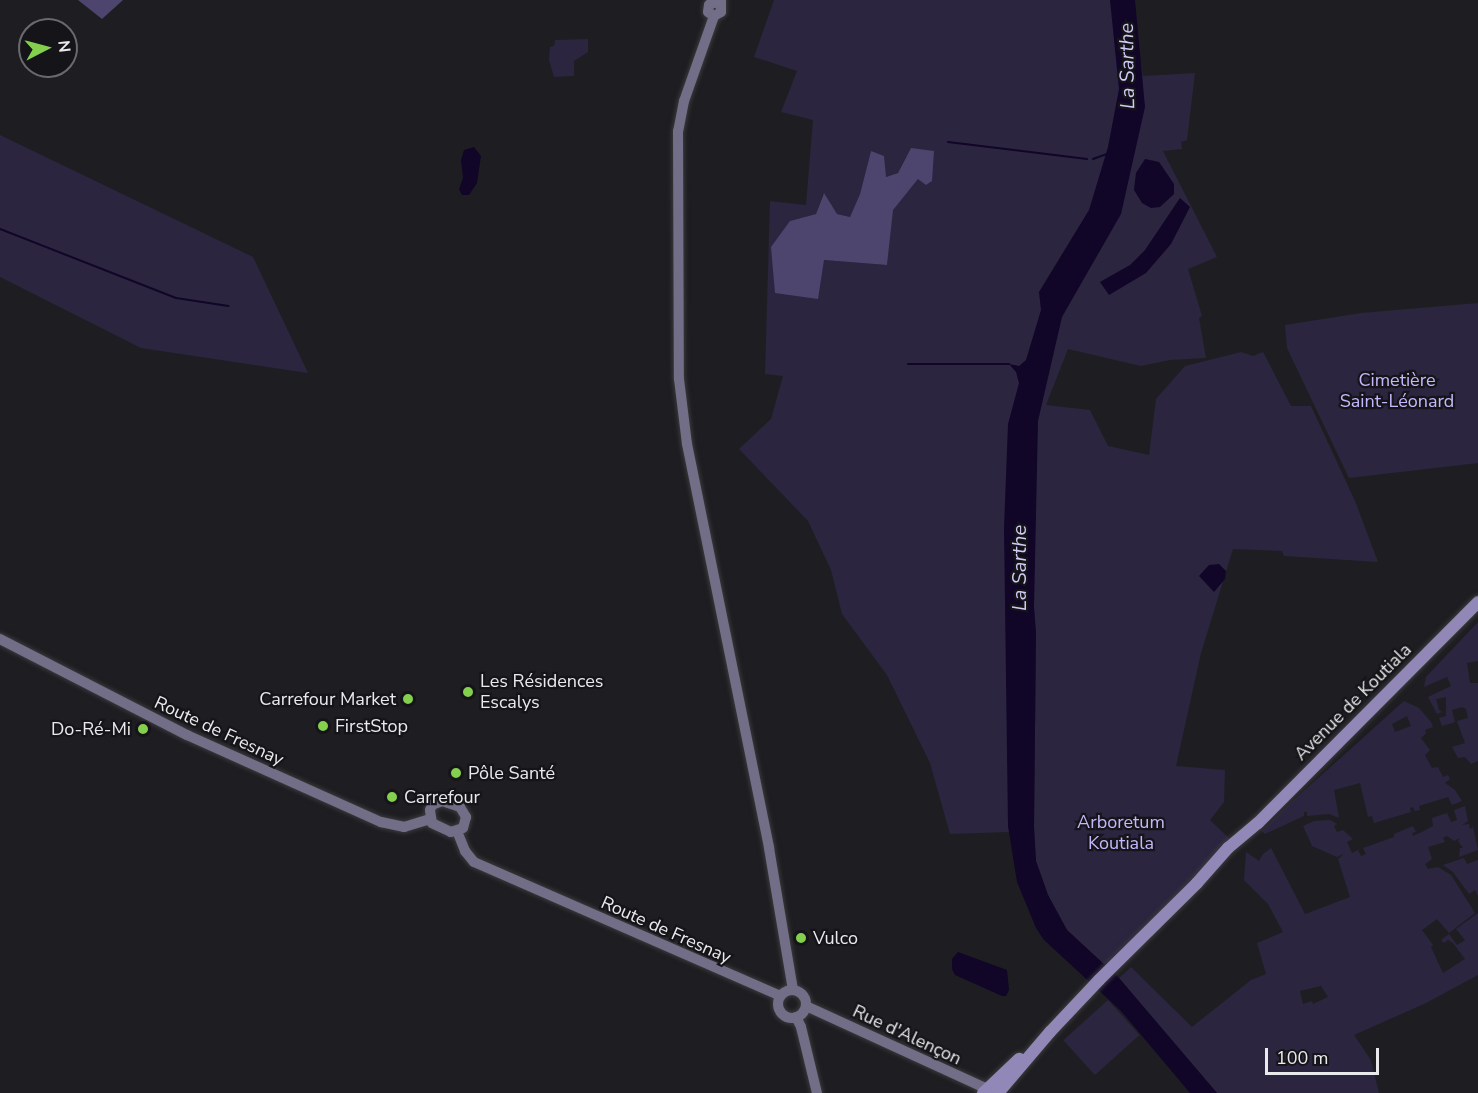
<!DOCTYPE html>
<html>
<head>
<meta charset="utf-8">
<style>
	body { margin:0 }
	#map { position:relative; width:1478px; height:1093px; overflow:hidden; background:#1e1e22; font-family:"Nunito Sans",sans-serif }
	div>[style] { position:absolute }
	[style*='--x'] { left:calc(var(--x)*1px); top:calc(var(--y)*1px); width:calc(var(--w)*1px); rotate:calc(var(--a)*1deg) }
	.green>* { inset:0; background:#2b2540; transform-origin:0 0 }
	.forest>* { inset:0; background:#4e456e }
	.water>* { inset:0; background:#110528 }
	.stream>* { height:2px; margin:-1px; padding:0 1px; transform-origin:1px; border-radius:1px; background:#110528 }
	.roads { filter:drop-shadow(0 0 2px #3a3a3d) drop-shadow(0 0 2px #3a3a3d) }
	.secondary>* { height:10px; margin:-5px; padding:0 5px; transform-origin:5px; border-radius:5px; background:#736e87 }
	.secondary>.ring { margin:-5px; padding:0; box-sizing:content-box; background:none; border:10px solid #736e87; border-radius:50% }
	.primary>* { height:12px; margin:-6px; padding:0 6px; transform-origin:6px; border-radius:6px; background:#9288b7 }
	.dots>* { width:16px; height:16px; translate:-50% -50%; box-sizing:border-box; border:3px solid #151519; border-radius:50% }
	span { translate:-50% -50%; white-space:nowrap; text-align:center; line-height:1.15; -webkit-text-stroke:4.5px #151519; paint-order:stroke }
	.park-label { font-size:18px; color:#c5b7fd }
	.poi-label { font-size:18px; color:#eaeaed }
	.left { translate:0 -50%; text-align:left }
	.right { translate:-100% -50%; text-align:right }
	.street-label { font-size:18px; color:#eaeaed }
	.water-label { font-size:20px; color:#d2cbf5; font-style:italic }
	.north { position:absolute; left:18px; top:18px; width:60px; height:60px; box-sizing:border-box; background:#151519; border:2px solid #6a6a6e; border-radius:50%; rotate:84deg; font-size:16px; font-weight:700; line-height:24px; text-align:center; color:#eaeaed }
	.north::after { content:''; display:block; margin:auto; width:21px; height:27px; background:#84cf4d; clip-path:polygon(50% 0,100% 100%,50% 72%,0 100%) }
	.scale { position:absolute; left:1265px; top:1048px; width:114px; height:27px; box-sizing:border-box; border:3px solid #eaeaed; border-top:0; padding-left:8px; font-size:18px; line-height:21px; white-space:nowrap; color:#eaeaed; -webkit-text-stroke:4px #151519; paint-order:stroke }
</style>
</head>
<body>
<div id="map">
	<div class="green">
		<div style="clip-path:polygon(evenodd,774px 0,1129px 0,1143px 76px,1195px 73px,1187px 140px,1181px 142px,1182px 149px,1163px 151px,1217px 257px,1188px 269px,1202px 316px,1199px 318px,1206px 358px,1170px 360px,1141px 366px,1068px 349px,1046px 405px,1090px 410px,1108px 446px,1149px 455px,1156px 399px,1185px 366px,1241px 352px,1253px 356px,1263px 352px,1291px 406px,1311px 406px,1355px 501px,1378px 562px,1284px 556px,1282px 551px,1233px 549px,1201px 653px,1176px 766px,1225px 770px,1224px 802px,1210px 820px,1233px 842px,1110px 970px,1067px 930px,1048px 895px,1036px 861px,1034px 827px,1036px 632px,1006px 627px,1009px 832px,950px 834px,930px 763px,887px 675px,842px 614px,831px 570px,808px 521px,739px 449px,771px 419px,783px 376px,765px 374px,770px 201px,806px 205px,813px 120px,781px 112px,797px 71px,754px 57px,774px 0,911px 148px,918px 179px,892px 210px,887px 265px,823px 260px,790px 221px,816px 214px,823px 194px,837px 214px,850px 217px,860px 194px,871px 151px,886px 177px,898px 173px,911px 148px)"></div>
		<div style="clip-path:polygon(588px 39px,588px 52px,574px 61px,574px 76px,554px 77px,549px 60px,550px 47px,554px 46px,555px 40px)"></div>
		<div style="clip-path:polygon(0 135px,253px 257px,308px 373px,141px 348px,0 277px)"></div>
		<div style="clip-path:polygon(1478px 303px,1478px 463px,1349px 478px,1287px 348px,1285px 325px,1361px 313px)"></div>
		<div style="clip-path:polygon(1478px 622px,1478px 661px,1467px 663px,1470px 683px,1478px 683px,1478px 761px,1471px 764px,1465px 757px,1458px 758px,1452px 747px,1465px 743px,1457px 721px,1468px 718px,1466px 709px,1462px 707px,1452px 710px,1455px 722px,1442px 726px,1439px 718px,1446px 716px,1446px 697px,1436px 699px,1439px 710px,1442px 712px,1437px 714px,1428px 697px,1451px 686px,1447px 677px,1424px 687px,1426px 677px)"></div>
		<div style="clip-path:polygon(evenodd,1404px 701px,1419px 708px,1431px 722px,1433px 727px,1425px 730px,1426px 733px,1421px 738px,1430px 750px,1425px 755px,1432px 768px,1438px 767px,1443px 777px,1448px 775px,1450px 779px,1445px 783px,1455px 790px,1462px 801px,1452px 805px,1448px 797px,1419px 806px,1420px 810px,1415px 811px,1413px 807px,1410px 808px,1411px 812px,1374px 823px,1372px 816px,1368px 817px,1360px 783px,1334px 790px,1339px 818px,1329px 814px,1307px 816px,1307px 812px,1304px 812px,1304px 816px,1265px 834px,1262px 831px,1286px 807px,1404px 701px,1407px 716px,1411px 726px,1395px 732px,1392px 724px,1407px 716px)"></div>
		<div style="clip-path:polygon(evenodd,1465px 806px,1468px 821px,1462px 825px,1469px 824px,1470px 829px,1473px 827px,1478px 850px,1459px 857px,1460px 848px,1463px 848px,1458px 841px,1460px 838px,1454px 841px,1447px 836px,1443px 838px,1445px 842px,1428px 847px,1432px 859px,1425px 864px,1428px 869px,1438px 867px,1451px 875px,1475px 913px,1449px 933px,1437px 919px,1422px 930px,1433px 945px,1431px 947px,1443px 973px,1465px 959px,1453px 943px,1448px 940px,1444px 943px,1441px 940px,1449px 934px,1457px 945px,1465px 940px,1456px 929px,1478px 913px,1478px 975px,1426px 1003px,1354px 1035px,1371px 1060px,1379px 1093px,1217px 1093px,1119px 978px,1131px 967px,1192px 1027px,1251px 980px,1266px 974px,1257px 943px,1283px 932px,1268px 904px,1244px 880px,1246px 852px,1259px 861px,1263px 854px,1271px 848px,1305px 914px,1350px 897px,1338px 859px,1344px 854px,1337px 857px,1312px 846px,1303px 826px,1314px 821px,1330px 820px,1337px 824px,1334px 826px,1337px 832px,1343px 830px,1353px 839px,1347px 842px,1352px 853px,1358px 850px,1361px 856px,1366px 854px,1363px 848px,1394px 837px,1394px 834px,1413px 826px,1416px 832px,1412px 833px,1413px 836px,1422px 832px,1433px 826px,1432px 818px,1447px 813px,1451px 822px,1457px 820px,1454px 810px,1465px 806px,1321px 986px,1328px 997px,1313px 1004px,1312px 1001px,1303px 1004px,1300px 991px,1321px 986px)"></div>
		<div style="clip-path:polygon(1464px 858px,1467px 864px,1478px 860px,1478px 896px,1475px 890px,1469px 894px,1453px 872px,1443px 865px)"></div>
		<div style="left:1108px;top:1000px;width:47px;height:60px;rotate:48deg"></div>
	</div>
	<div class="forest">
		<div style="clip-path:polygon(78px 0,123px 0,102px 19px)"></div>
		<div style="clip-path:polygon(911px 148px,934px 151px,932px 181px,926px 185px,918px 179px,893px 210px,887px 265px,824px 260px,818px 299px,775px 293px,771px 247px,790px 221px,816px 214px,824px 193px,837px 214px,850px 217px,860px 194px,871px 151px,884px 156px,886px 177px,898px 173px)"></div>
	</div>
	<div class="water">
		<div style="clip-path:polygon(1110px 0,1135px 0,1145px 107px,1121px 214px,1062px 317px,1038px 421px,1034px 607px,1036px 632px,1034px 827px,1036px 861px,1048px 895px,1067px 930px,1119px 978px,1217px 1093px,1190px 1093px,1121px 1011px,1044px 940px,1036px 928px,1017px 882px,1008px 826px,1004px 528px,1008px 424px,1019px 383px,1016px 372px,1009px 364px,1019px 366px,1026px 360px,1041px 310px,1039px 292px,1089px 210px,1108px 147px,1119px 89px)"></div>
		<div style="clip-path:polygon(474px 147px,481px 156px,477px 183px,469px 195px,462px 195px,459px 189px,463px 178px,461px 160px,464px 150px)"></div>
		<div style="clip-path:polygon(1145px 159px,1159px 162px,1174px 184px,1174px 194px,1160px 207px,1151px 208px,1142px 203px,1134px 190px,1136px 173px)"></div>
		<div style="clip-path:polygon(1180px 198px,1190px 207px,1171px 244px,1146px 273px,1109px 295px,1100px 282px,1130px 265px,1145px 250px)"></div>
		<div style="clip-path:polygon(1219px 564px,1226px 571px,1225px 579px,1214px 592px,1199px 576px,1209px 565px)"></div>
		<div style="clip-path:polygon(958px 952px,1007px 970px,1009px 990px,1006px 996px,1002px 996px,955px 975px,952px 969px,952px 959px)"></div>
	</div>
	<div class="stream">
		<div style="--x:948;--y:142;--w:140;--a:7"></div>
		<div style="--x:1093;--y:159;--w:15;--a:-20"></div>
		<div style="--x:0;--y:229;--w:189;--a:21.4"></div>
		<div style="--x:176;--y:298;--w:53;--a:8.7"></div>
		<div style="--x:908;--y:364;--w:101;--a:0"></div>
	</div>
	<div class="roads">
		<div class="secondary">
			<div style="--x:721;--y:0;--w:12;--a:90"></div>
			<div style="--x:721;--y:12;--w:8;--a:150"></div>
			<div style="--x:714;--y:16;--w:90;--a:109.4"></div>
			<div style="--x:684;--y:101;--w:31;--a:101"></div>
			<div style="--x:678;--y:131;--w:248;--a:89.8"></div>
			<div style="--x:679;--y:379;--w:65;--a:83"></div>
			<div style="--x:687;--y:444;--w:412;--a:78.5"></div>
			<div style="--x:769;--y:848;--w:144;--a:80.4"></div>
			<div style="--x:714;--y:16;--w:7;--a:-146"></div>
			<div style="--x:708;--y:12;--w:7;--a:-82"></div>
			<div style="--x:709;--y:5;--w:4;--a:-45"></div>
			<div style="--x:712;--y:2;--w:7;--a:16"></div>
			<div style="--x:0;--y:639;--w:210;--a:27.2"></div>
			<div style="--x:187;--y:735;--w:213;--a:24.2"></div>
			<div style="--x:381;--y:822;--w:24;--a:12"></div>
			<div style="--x:404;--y:827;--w:27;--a:-17"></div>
			<div style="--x:442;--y:801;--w:19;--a:18"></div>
			<div style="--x:460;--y:807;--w:12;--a:59"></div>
			<div style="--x:466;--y:817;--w:11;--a:105"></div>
			<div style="--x:463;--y:828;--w:13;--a:162"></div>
			<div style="--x:451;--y:832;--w:21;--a:-155"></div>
			<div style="--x:432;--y:823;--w:13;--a:-99"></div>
			<div style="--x:430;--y:810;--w:5;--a:-68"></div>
			<div style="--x:432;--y:805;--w:11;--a:-22"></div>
			<div style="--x:457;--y:831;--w:22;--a:68"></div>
			<div style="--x:465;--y:851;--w:14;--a:51"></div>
			<div style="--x:474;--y:862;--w:334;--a:23.6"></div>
			<div class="ring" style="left:778px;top:990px;width:18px;height:18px"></div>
			<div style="--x:806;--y:1006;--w:207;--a:24.6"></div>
			<div style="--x:796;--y:1017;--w:11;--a:63"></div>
			<div style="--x:801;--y:1027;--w:68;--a:76.4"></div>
		</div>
		<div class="primary">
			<div style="--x:983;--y:1093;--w:50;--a:-43.4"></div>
			<div style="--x:998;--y:1093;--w:80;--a:-49.6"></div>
			<div style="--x:1050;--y:1032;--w:71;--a:-46.7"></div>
			<div style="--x:1099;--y:980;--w:138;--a:-44.7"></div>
			<div style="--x:1197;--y:883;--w:47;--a:-48.5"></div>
			<div style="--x:1228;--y:848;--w:39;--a:-40"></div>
			<div style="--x:1258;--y:823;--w:312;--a:-45.1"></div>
		</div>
	</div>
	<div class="dots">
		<div style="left:468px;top:692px;background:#84cf4d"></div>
		<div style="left:408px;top:699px;background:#84cf4d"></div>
		<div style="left:323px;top:726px;background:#84cf4d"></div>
		<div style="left:143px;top:729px;background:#84cf4d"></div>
		<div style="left:456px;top:773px;background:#84cf4d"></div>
		<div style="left:392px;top:797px;background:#84cf4d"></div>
		<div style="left:801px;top:938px;background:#84cf4d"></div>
	</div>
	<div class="park-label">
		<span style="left:1397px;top:391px">Cimetière<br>Saint-Léonard</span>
		<span style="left:1121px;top:833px">Arboretum<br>Koutiala</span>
	</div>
	<div class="poi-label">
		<span class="left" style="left:480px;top:692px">Les Résidences<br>Escalys</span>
		<span class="right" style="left:396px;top:699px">Carrefour Market</span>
		<span class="left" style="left:335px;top:726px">FirstStop</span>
		<span class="right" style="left:131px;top:729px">Do-Ré-Mi</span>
		<span class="left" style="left:468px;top:773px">Pôle Santé</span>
		<span class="left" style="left:404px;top:797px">Carrefour</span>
		<span class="left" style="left:813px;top:938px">Vulco</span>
	</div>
	<div class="street-label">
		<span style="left:1353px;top:702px;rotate:-45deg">Avenue de Koutiala</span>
		<span style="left:219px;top:731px;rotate:25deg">Route de Fresnay</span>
		<span style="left:666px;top:930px;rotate:24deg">Route de Fresnay</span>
		<span style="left:907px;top:1035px;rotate:25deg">Rue d'Alençon</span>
	</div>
	<div class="water-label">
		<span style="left:1127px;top:66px;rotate:-91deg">La Sarthe</span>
		<span style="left:1019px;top:568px;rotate:-90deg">La Sarthe</span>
	</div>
	<div class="north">N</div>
	<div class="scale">100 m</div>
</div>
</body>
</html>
